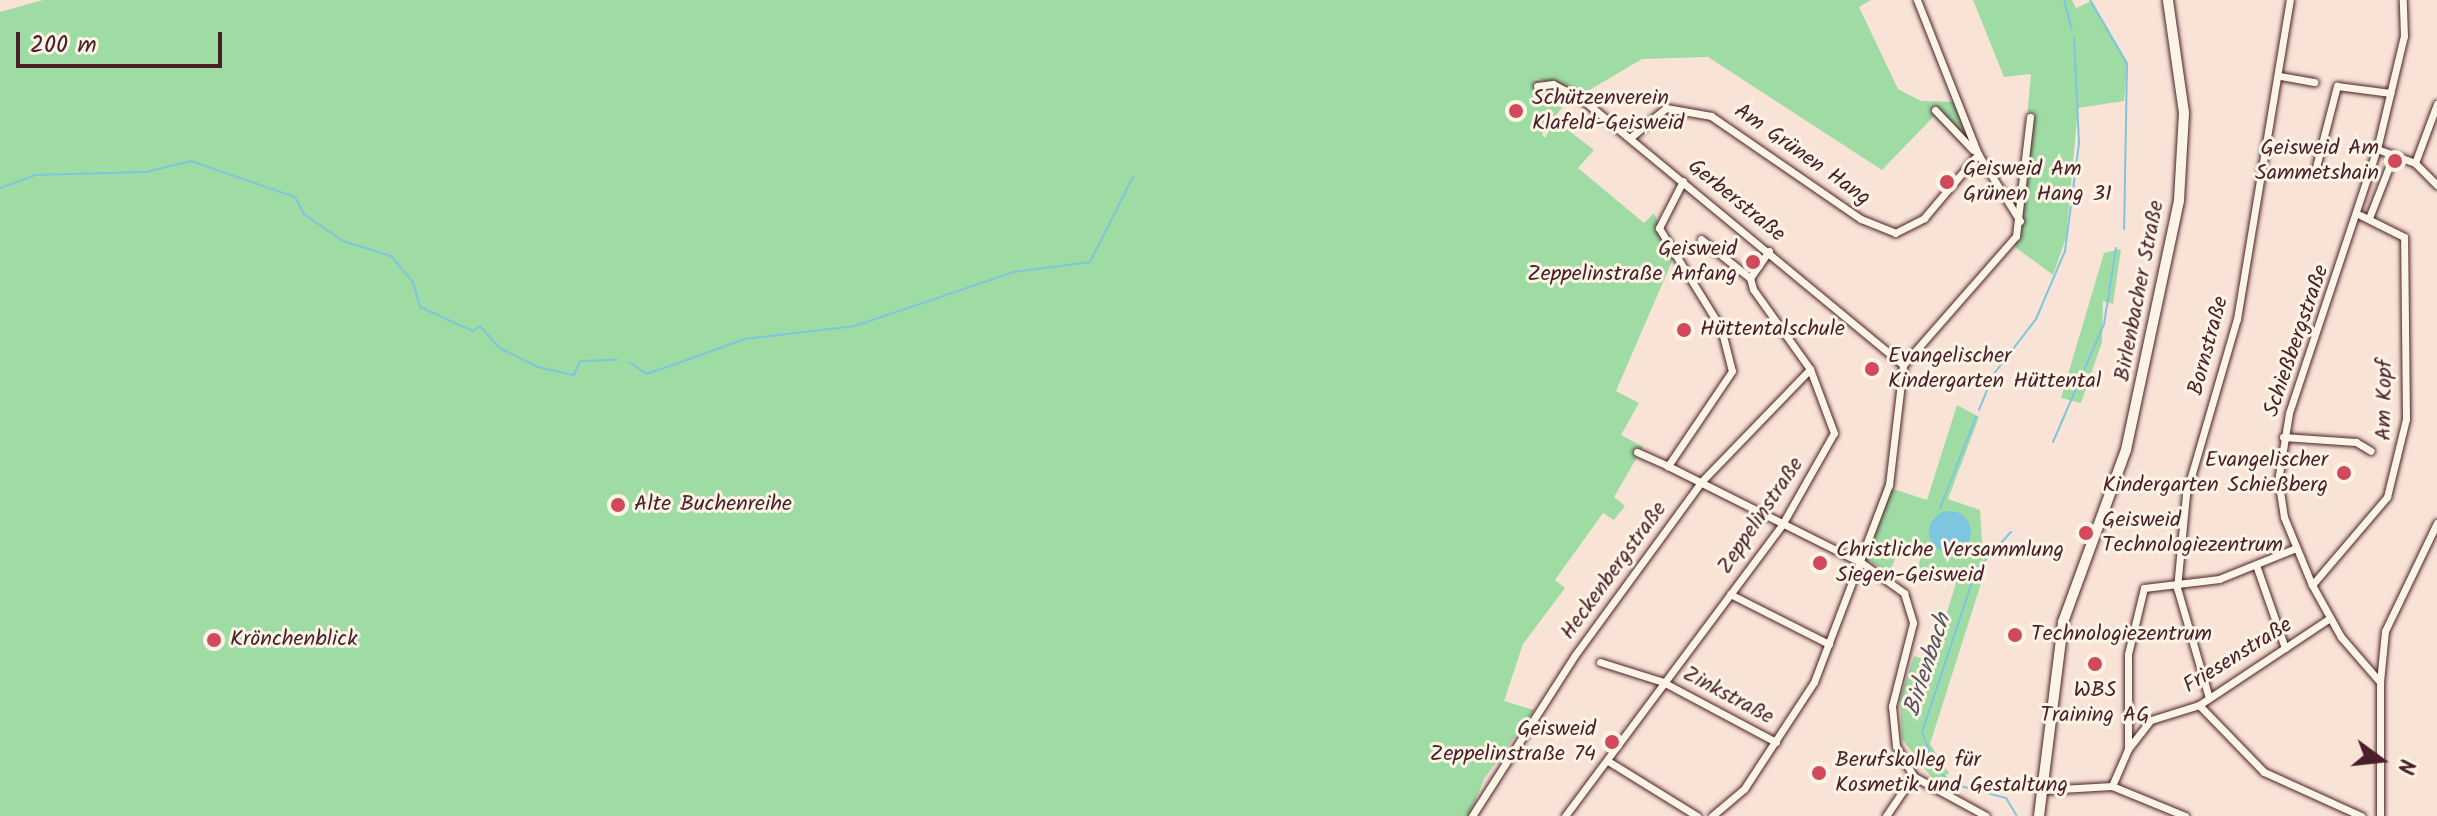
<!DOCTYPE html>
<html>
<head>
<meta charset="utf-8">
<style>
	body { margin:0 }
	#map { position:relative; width:2437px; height:816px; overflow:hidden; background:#f9e3d6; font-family:Kalam,sans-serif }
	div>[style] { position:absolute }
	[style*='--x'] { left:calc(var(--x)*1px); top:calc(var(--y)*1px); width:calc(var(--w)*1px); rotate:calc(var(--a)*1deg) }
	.green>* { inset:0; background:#9fdca4 }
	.water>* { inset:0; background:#7ec5df }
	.round { border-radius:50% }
	.stream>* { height:2px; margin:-1px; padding:0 1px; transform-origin:1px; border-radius:1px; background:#7ec5df }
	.roads { filter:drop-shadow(0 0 2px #4a1f2b) drop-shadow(0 0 2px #4a1f2b) }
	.street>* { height:7px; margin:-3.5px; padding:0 3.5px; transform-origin:3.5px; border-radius:3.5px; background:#fcf5e5 }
	.secondary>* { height:10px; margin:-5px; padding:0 5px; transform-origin:5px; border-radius:5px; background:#fcf5e5 }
	.dots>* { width:22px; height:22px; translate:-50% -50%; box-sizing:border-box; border:4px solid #fcf5e5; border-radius:50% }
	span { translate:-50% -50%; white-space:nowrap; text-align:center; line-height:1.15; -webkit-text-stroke:6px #fcf5e5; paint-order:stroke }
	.poi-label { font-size:22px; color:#4a1f2b }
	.left { translate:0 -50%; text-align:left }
	.right { translate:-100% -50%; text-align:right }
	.street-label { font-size:22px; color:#4a1f2b }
	.water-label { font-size:24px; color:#5a5161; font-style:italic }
	.north { position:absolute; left:2341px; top:720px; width:80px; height:80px; -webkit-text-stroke:6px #fcf5e5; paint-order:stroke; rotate:105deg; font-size:22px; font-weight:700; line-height:32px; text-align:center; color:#4a1f2b }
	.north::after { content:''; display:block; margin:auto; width:28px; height:36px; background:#4a1f2b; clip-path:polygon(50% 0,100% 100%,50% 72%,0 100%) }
	.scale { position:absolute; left:16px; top:32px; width:206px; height:36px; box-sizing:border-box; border:4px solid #4a1f2b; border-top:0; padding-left:10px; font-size:24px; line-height:28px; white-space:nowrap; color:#4a1f2b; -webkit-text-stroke:6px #fcf5e5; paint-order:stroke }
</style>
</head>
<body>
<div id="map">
	<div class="green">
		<div style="clip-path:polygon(43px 0,1871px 0,1859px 7px,1898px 89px,1921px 101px,1954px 102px,1972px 137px,1963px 146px,1934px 116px,1882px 170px,1708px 57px,1642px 59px,1581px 95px,1532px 77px,1570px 97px,1542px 134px,1545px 138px,1555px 120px,1594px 150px,1578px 168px,1644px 223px,1654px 213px,1673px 259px,1616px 391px,1639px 403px,1621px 435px,1643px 447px,1614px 497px,1625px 506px,1614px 520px,1603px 513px,1555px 580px,1565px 588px,1523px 644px,1504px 701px,1534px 710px,1484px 779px,1469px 816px,0 816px,0 12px)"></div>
		<div style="clip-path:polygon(1973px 0,2072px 0,2076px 8px,2092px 1px,2128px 63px,2124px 101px,2078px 108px,2066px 238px,2053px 275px,2015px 247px,2031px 74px,2004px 77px)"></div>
		<div style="clip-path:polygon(2121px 249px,2113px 304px,2103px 301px,2102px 342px,2081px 403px,2061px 398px,2104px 253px)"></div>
		<div style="clip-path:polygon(1957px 405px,1979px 417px,1948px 499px,1980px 510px,1984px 574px,1930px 744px,1949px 773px,1936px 783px,1902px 739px,1900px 699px,1914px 656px,1932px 661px,1956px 583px,1918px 568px,1921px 555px,1900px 546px,1890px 572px,1860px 557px,1884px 486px,1927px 500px)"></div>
	</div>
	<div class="water">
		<div class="round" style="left:1929px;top:511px;width:42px;height:42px"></div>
	</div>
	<div class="stream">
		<div style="--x:2064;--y:0;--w:30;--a:75"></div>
		<div style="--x:2090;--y:0;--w:74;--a:60"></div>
		<div style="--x:2127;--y:64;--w:165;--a:91"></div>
		<div style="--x:0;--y:188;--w:37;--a:-20"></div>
		<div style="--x:35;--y:175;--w:111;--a:-1.5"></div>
		<div style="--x:146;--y:172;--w:46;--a:-13.7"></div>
		<div style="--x:191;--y:161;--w:110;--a:19.1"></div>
		<div style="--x:295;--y:197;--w:19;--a:62"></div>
		<div style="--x:304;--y:214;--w:47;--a:34.7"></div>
		<div style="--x:343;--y:241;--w:50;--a:17.4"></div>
		<div style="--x:391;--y:256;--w:34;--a:50"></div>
		<div style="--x:413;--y:282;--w:26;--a:74"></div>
		<div style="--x:420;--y:307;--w:58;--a:24.4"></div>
		<div style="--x:473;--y:331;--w:9;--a:-36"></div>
		<div style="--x:480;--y:326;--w:30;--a:48"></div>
		<div style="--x:500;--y:348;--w:42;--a:26.6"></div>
		<div style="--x:538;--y:367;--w:37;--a:13"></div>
		<div style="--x:574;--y:375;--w:15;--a:-67"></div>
		<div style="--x:580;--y:361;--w:37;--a:-2"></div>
		<div style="--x:629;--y:362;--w:22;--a:34"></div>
		<div style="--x:647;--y:374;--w:104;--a:-19.7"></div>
		<div style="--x:745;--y:339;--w:111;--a:-6.7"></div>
		<div style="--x:855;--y:326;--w:168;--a:-18.8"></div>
		<div style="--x:1014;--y:272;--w:77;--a:-7.5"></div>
		<div style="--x:1090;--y:262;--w:95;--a:-63.2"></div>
		<div style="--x:1979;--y:410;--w:38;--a:-68"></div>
		<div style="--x:1993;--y:375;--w:71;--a:-52.5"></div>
		<div style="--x:2036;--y:319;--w:74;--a:-66.9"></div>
		<div style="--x:2065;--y:251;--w:109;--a:-82.6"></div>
		<div style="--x:2079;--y:143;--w:106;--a:-92.7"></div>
		<div style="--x:2053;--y:442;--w:129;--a:-66.6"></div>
		<div style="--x:2104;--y:324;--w:77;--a:-81"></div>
		<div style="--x:1940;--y:508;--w:98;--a:-68.4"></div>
		<div style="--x:2011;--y:532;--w:52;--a:132.6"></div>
		<div style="--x:1976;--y:570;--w:171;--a:108.4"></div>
		<div style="--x:1922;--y:732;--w:40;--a:69.8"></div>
		<div style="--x:1936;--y:770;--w:26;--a:36"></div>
		<div style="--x:1957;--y:785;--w:51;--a:14.9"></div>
		<div style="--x:2006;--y:798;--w:21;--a:59"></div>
	</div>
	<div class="roads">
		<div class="street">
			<div style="--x:1917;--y:0;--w:166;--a:68.4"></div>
			<div style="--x:1978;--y:154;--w:79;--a:57.9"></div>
			<div style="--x:2280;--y:76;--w:35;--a:10"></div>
			<div style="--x:1537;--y:86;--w:16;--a:-7"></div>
			<div style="--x:1553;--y:84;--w:34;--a:28"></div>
			<div style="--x:1583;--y:100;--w:415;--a:39.6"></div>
			<div style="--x:1935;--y:110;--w:55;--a:46.5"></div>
			<div style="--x:1631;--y:137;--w:45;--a:-39.6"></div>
			<div style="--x:1666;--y:108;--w:46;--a:10.1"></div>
			<div style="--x:1711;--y:116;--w:182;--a:34.5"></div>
			<div style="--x:1861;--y:219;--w:37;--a:22"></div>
			<div style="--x:1895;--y:233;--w:33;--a:-27"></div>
			<div style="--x:1924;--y:218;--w:84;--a:-49.8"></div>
			<div style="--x:2377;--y:149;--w:40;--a:20.2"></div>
			<div style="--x:2415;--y:163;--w:31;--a:45"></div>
			<div style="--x:2415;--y:163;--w:63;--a:-69.6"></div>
			<div style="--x:2316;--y:167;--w:84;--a:-75.5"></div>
			<div style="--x:2337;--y:86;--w:54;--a:7.4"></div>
			<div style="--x:1683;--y:181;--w:53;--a:117.1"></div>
			<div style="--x:1659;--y:228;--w:118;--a:58.2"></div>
			<div style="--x:1721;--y:328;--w:44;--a:75.7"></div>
			<div style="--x:1732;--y:371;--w:115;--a:124"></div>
			<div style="--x:1668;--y:466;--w:217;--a:26.6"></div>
			<div style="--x:1862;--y:563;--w:52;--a:35.5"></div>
			<div style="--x:1904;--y:593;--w:31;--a:73"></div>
			<div style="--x:1913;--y:623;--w:86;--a:104.2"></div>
			<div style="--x:1892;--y:706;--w:40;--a:84.3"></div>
			<div style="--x:1896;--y:746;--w:34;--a:60"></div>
			<div style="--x:1913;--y:776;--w:83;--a:28.7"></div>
			<div style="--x:2369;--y:218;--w:55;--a:-68.6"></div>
			<div style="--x:1701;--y:239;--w:63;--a:38.5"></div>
			<div style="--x:2283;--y:437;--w:73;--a:3.9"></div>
			<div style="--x:2356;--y:442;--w:17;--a:31"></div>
			<div style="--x:1637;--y:452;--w:34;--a:24"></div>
			<div style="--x:2256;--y:565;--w:88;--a:70.7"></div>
			<div style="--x:2312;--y:585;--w:116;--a:-49.6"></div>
			<div style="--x:2387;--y:497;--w:80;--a:-76.3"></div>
			<div style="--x:2406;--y:419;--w:182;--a:-90.6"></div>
			<div style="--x:2404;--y:237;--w:49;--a:-153.4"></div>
			<div style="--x:1730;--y:594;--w:111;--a:26.8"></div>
			<div style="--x:1600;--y:662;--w:66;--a:17.6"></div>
			<div style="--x:1663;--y:682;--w:128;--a:28"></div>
			<div style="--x:2380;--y:682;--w:51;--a:-84.4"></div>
			<div style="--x:2385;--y:631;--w:120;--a:-64.3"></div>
			<div style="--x:2209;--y:698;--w:115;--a:-106.2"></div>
			<div style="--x:2177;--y:588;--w:94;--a:-84.5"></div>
			<div style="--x:2186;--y:494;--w:182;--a:-73.8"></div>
			<div style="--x:2237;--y:319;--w:323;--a:-80.6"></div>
			<div style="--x:2199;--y:705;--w:93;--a:45.9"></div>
			<div style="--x:2264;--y:772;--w:107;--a:24.4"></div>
			<div style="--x:2128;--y:749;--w:37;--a:-52"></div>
			<div style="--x:2151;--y:720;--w:50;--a:-17.4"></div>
			<div style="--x:2199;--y:705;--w:157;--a:-33.6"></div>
			<div style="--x:1608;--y:761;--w:105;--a:31.7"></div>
			<div style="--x:2112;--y:786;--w:40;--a:-66.6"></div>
			<div style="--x:2128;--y:749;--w:95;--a:-90"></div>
			<div style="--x:2128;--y:654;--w:68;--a:-76.4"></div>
			<div style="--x:2144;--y:588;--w:76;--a:-6.8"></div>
			<div style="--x:2219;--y:579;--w:83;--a:-21.9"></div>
			<div style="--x:2043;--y:790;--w:69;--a:-3.3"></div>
			<div style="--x:2112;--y:786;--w:79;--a:22.3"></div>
			<div style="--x:1472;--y:816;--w:191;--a:-57.4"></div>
			<div style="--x:1575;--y:655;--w:214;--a:-53.9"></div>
			<div style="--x:1701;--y:482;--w:157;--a:-46"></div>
			<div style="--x:1565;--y:816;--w:365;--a:-53.3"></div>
			<div style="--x:1783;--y:523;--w:103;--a:-60.5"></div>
			<div style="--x:1834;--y:433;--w:68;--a:-110.6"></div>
			<div style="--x:1810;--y:369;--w:98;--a:-125.5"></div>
			<div style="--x:1753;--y:289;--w:11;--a:-105"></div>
			<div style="--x:1750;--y:278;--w:33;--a:-55"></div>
			<div style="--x:1712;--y:816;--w:42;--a:-40.2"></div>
			<div style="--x:1744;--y:789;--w:128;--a:-56.8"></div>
			<div style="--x:1814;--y:682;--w:211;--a:-69.2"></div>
			<div style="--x:1889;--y:485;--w:121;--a:-83.3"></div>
			<div style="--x:1903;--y:365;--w:171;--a:-48.8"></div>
			<div style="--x:2016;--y:236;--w:120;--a:-83.3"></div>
			<div style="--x:1886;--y:816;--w:48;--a:-56"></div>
			<div style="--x:2380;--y:816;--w:134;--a:-90"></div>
			<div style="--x:2380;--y:682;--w:60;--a:-130.9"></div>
			<div style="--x:2341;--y:637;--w:60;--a:-119.1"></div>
			<div style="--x:2312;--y:585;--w:74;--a:-112.4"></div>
			<div style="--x:2284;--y:517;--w:36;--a:-99"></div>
			<div style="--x:2278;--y:481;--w:69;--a:-80.8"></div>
			<div style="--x:2289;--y:413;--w:278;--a:-71.6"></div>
			<div style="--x:2377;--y:149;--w:116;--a:-76.6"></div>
			<div style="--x:2404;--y:36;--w:36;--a:-92"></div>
		</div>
		<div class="secondary">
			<div style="--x:2039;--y:816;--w:195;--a:-82.9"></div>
			<div style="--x:2063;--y:622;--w:183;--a:-69.9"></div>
			<div style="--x:2126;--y:450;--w:256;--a:-78"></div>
			<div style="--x:2179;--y:200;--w:87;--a:-86.7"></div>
			<div style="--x:2184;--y:113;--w:114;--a:-98.1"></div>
		</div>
	</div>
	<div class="dots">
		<div style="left:1516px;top:111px;background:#d1495b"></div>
		<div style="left:2395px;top:161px;background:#d1495b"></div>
		<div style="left:1947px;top:182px;background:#d1495b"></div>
		<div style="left:1753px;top:262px;background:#d1495b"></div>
		<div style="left:1684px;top:330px;background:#d1495b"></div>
		<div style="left:1872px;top:369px;background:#d1495b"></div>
		<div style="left:2344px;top:473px;background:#d1495b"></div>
		<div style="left:618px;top:505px;background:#d1495b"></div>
		<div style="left:2086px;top:533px;background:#d1495b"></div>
		<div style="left:1820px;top:563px;background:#d1495b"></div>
		<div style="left:2015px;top:635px;background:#d1495b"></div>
		<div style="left:214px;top:640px;background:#d1495b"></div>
		<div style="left:2095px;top:664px;background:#d1495b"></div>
		<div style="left:1612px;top:742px;background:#d1495b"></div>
		<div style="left:1819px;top:773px;background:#d1495b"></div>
	</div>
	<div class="poi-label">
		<span class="left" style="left:1532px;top:111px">Schützenverein<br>Klafeld-Geisweid</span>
		<span class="right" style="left:2379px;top:161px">Geisweid Am<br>Sammetshain</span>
		<span class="left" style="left:1963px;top:182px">Geisweid Am<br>Grünen Hang 31</span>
		<span class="right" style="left:1737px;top:262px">Geisweid<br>Zeppelinstraße Anfang</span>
		<span class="left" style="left:1700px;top:330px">Hüttentalschule</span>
		<span class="left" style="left:1888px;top:369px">Evangelischer<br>Kindergarten Hüttental</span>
		<span class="right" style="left:2328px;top:473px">Evangelischer<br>Kindergarten Schießberg</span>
		<span class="left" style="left:634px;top:505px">Alte Buchenreihe</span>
		<span class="left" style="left:2102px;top:533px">Geisweid<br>Technologiezentrum</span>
		<span class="left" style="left:1836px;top:563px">Christliche Versammlung<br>Siegen-Geisweid</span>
		<span class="left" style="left:2031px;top:635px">Technologiezentrum</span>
		<span class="left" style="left:230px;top:640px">Krönchenblick</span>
		<span style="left:2095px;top:703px">WBS<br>Training AG</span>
		<span class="right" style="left:1596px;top:742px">Geisweid<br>Zeppelinstraße 74</span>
		<span class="left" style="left:1835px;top:773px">Berufskolleg für<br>Kosmetik und Gestaltung</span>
	</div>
	<div class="street-label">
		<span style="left:1802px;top:155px;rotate:35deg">Am Grünen Hang</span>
		<span style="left:1736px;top:201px;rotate:39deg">Gerberstraße</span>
		<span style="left:2140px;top:291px;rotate:-79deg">Birlenbacher Straße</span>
		<span style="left:2297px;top:341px;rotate:-71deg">Schießbergstraße</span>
		<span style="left:2209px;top:346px;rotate:-75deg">Bornstraße</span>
		<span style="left:2385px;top:400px;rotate:-89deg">Am Kopf</span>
		<span style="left:1761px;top:516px;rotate:-56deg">Zeppelinstraße</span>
		<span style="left:1614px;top:571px;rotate:-54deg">Heckenbergstraße</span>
		<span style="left:2238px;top:656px;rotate:-32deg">Friesenstraße</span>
		<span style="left:1728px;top:696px;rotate:28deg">Zinkstraße</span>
	</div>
	<div class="water-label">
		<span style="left:1928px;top:665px;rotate:-72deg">Birlenbach</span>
	</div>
	<div class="north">N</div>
	<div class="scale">200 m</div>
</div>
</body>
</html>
